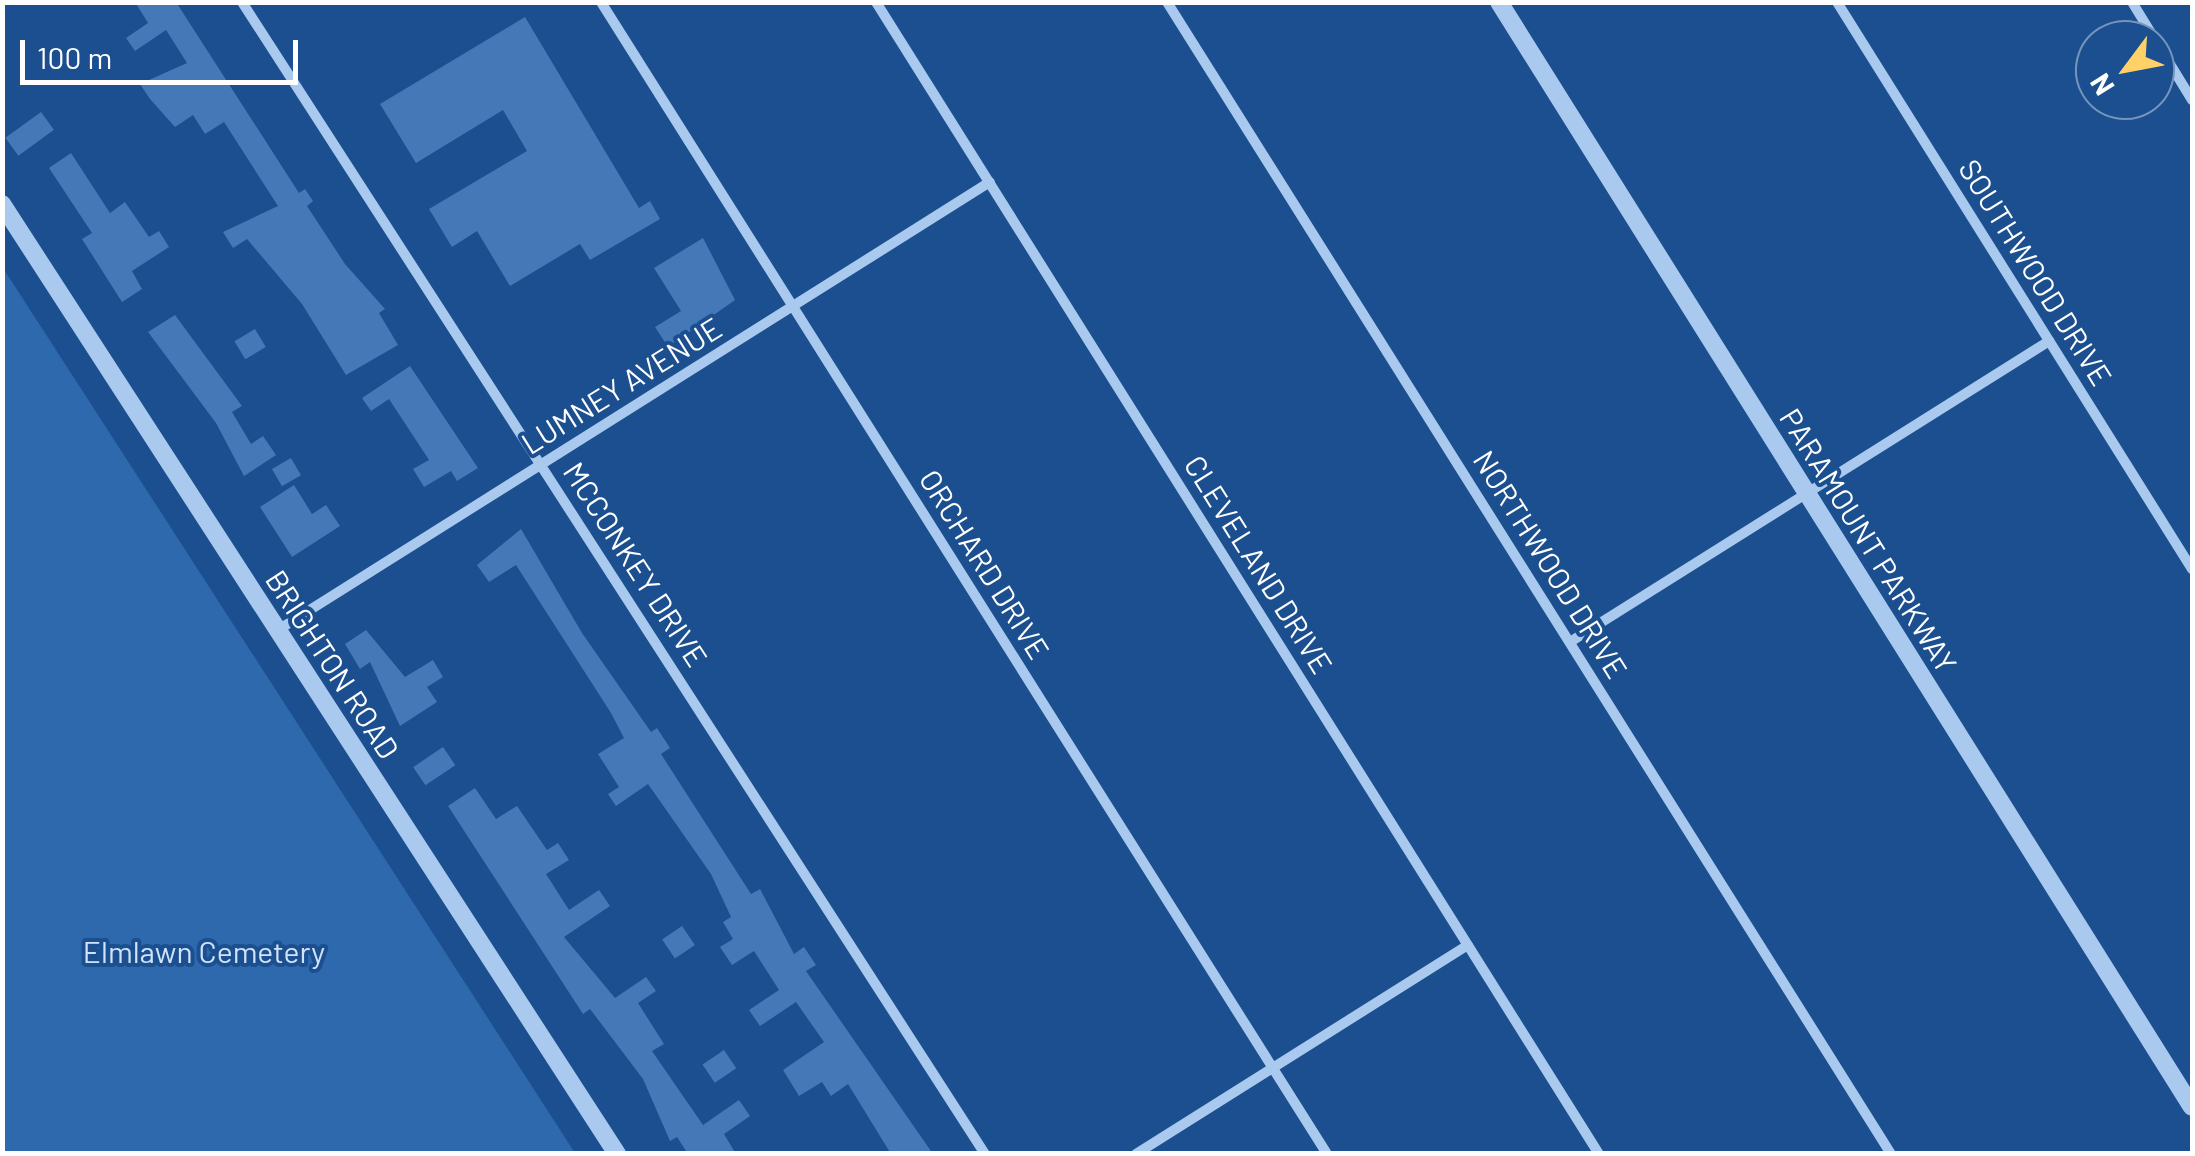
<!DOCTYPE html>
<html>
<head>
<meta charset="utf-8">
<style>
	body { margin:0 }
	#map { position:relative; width:2195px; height:1156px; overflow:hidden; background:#1b4f8f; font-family:Barlow,sans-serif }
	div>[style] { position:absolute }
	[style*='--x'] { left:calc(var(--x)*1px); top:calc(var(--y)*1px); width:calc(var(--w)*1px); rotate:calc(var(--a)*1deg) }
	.green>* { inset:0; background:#2e69ad }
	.building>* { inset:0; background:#4478b7; transform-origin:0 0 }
	.minor>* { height:10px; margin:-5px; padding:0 5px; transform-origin:5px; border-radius:5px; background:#a9c9ee }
	.tertiary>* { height:18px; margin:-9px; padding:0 9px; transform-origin:9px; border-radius:9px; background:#a9c9ee }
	span { translate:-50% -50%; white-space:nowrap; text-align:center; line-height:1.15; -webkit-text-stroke:8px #1b4f8f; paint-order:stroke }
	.street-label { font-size:30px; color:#fff }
	.park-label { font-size:30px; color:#cfe3fa }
	.frame { position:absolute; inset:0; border:5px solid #fff; pointer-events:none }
	.north { position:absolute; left:2075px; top:20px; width:100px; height:100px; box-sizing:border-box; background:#1b4f8f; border:2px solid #7695bc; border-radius:50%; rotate:238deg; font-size:28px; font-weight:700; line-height:40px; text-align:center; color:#fff }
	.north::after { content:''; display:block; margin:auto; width:35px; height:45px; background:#ffd166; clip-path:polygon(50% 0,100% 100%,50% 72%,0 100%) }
	.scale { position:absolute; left:20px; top:40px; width:278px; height:45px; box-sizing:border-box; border:5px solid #fff; border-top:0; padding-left:12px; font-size:30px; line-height:35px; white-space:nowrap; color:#fff; -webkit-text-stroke:8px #1b4f8f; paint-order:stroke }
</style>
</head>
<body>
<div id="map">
	<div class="green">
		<div style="clip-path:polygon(2px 268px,3px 268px,575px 1153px,3px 1153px)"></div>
	</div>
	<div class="building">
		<div style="clip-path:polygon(135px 2px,176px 2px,299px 193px,305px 189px,313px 201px,307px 206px,345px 264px,385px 309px,379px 313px,398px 345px,346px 375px,302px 304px,247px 239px,233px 248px,223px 232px,278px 206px,224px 122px,205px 134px,193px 115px,175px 127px,150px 99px,140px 84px,187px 63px,166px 30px,135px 51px,126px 38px,148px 23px)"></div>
		<div style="clip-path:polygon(525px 17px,639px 208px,650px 201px,660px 219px,590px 260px,580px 244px,510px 286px,477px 231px,452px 247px,429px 209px,527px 151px,503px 110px,416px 163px,380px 104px)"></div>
		<div style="left:41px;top:112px;width:22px;height:44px;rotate:54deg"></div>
		<div style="clip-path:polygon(71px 153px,110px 213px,125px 202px,149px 237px,159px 231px,169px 247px,132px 271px,142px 289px,122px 302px,82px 239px,92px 233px,49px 168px)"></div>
		<div style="clip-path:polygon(703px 238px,735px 300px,668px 347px,655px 327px,681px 311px,654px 268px)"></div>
		<div style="clip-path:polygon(175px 315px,242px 406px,232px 412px,251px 444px,263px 436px,276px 455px,244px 476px,216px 423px,148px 332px)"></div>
		<div style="left:255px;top:329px;width:21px;height:24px;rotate:59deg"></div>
		<div style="clip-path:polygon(410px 366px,478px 468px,457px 481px,451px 471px,424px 487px,413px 469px,429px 460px,389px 399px,371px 411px,362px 398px)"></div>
		<div style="left:291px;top:458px;width:20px;height:22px;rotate:60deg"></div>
		<div style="clip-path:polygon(294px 485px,312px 514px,326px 505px,340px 526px,292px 557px,260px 507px)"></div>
		<div style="clip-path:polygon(521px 529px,582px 633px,651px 732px,657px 728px,670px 748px,661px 754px,751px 894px,760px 889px,794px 954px,804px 947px,816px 965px,806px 971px,933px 1154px,891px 1154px,848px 1084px,831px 1096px,822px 1082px,799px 1096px,783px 1070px,824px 1042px,796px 1002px,760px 1026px,749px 1010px,779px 990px,754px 951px,732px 965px,720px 947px,733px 939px,723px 922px,731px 917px,711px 874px,648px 784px,616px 806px,608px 794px,619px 787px,598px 754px,624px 738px,611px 713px,516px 565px,489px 582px,477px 565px)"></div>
		<div style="clip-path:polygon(366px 630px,405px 677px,433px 660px,443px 677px,427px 687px,437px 702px,400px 726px,370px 662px,360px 669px,345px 644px)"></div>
		<div style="left:443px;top:747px;width:22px;height:36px;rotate:56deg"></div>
		<div style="clip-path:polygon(475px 788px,496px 819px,517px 806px,547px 850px,558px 843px,569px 860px,546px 874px,569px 910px,599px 890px,610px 906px,564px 937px,615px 998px,646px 977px,656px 991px,638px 1003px,664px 1044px,652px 1051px,703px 1125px,739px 1100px,750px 1116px,724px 1134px,736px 1154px,688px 1154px,677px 1137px,670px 1141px,643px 1079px,590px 1009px,583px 1014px,448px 806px)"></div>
		<div style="left:682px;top:926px;width:23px;height:24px;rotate:56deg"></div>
		<div style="left:724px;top:1050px;width:22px;height:26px;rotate:56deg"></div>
	</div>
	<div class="minor">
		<div style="--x:242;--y:2;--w:1371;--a:57.18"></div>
		<div style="--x:601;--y:2;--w:1362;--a:57.78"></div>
		<div style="--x:876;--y:2;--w:1360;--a:57.89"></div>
		<div style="--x:1167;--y:2;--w:1361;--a:57.85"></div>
		<div style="--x:1837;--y:2;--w:669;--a:57.95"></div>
		<div style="--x:2132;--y:2;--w:115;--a:58.5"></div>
		<div style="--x:278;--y:630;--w:841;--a:-32.18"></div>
		<div style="--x:1570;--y:642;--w:566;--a:-32.14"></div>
		<div style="--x:1136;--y:1154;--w:392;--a:-32.2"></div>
	</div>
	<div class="tertiary">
		<div style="--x:1499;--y:2;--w:1304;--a:57.91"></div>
		<div style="--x:2;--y:204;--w:1132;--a:57.08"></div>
	</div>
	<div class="street-label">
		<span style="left:2036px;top:272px;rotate:58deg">SOUTHWOOD DRIVE</span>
		<span style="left:621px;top:385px;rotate:-32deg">LUMNEY AVENUE</span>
		<span style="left:1869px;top:540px;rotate:58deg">PARAMOUNT PARKWAY</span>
		<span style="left:636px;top:564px;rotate:57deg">MCCONKEY DRIVE</span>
		<span style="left:985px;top:564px;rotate:58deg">ORCHARD DRIVE</span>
		<span style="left:1259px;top:564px;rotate:58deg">CLEVELAND DRIVE</span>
		<span style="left:1551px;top:564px;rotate:58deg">NORTHWOOD DRIVE</span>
		<span style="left:333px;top:664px;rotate:57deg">BRIGHTON ROAD</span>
	</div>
	<div class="park-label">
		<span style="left:204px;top:951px">Elmlawn Cemetery</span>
	</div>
	<div class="frame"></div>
	<div class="north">N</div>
	<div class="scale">100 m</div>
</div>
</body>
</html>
